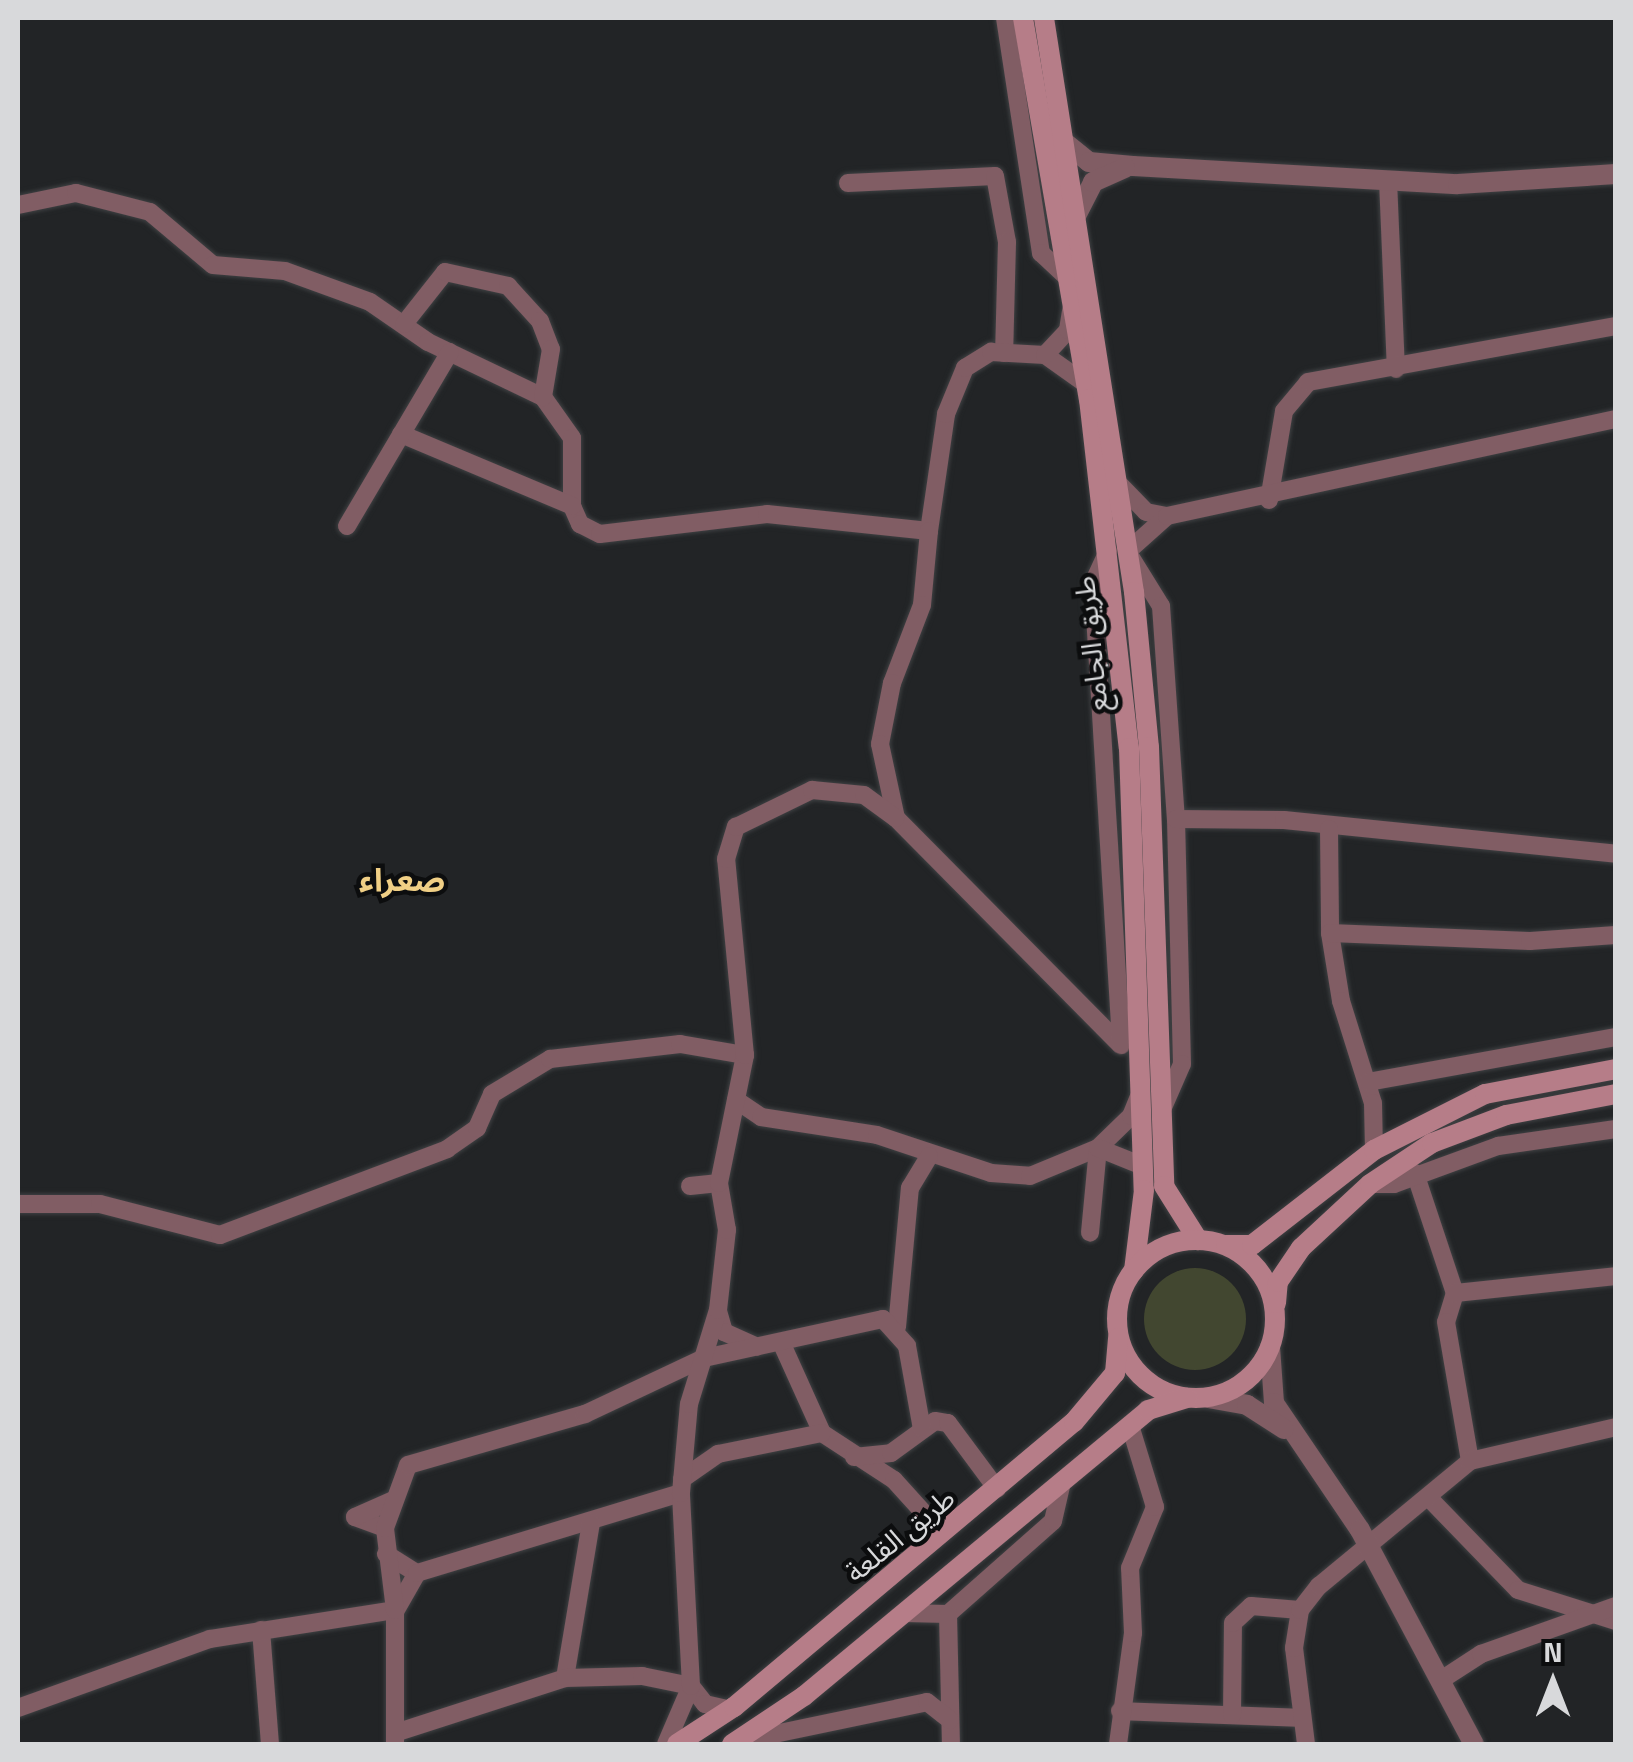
<!DOCTYPE html>
<html>
<head>
<meta charset="utf-8">
<style>
	body { margin:0 }
	#map { position:relative; width:1633px; height:1762px; overflow:hidden; background:#222426; font-family:"Titillium Web","Noto Sans Arabic",sans-serif }
	div>[style] { position:absolute }
	[style*='--x'] { left:calc(var(--x)*1px); top:calc(var(--y)*1px); width:calc(var(--w)*1px); rotate:calc(var(--a)*1deg) }
	.green>* { inset:0; background:#424730 }
	.round { border-radius:50% }
	.roads { filter:drop-shadow(0 0 2px #3f4143) drop-shadow(0 0 2px #3f4143) }
	.minor>* { height:18px; margin:-9px; padding:0 9px; transform-origin:9px; border-radius:9px; background:#815d64 }
	.tertiary>* { height:20px; margin:-10px; padding:0 10px; transform-origin:10px; border-radius:10px; background:#815d64 }
	.secondary>* { height:20px; margin:-10px; padding:0 10px; transform-origin:10px; border-radius:10px; background:#b67d88 }
	.secondary>.ring { margin:-10px; padding:0; box-sizing:content-box; background:none; border:20px solid #b67d88; border-radius:50% }
	span { translate:-50% -50%; white-space:nowrap; text-align:center; line-height:1.15; -webkit-text-stroke:9px #0c0d0e; paint-order:stroke }
	.street-label { font-size:28px; color:#d8d9db }
	.quarter-label { font-size:32px; color:#f0cf85; font-weight:700 }
	.frame { position:absolute; inset:0; border:20px solid #d8d9db; pointer-events:none }
	.north { position:absolute; left:1503px; top:1632px; width:100px; height:100px; -webkit-text-stroke:8px #0c0d0e; paint-order:stroke; rotate:0deg; font-size:28px; font-weight:700; line-height:40px; text-align:center; color:#d8d9db }
	.north::after { content:''; display:block; margin:auto; width:35px; height:45px; background:#d8d9db; clip-path:polygon(50% 0,100% 100%,50% 72%,0 100%) }
</style>
</head>
<body>
<div id="map">
	<div class="green">
		<div class="round" style="left:1144px;top:1268px;width:102px;height:102px"></div>
	</div>
	<div class="roads">
		<div class="minor">
			<div style="--x:1005;--y:18;--w:238;--a:81.3"></div>
			<div style="--x:1041;--y:253;--w:35;--a:43"></div>
			<div style="--x:1388;--y:180;--w:189;--a:87.6"></div>
			<div style="--x:848;--y:183;--w:147;--a:-2.7"></div>
			<div style="--x:995;--y:176;--w:67;--a:79.7"></div>
			<div style="--x:1007;--y:242;--w:111;--a:91.5"></div>
			<div style="--x:18;--y:205;--w:59;--a:-11.7"></div>
			<div style="--x:76;--y:193;--w:76;--a:14.4"></div>
			<div style="--x:150;--y:212;--w:82;--a:40.1"></div>
			<div style="--x:213;--y:265;--w:72;--a:4.8"></div>
			<div style="--x:285;--y:271;--w:90;--a:20"></div>
			<div style="--x:370;--y:302;--w:70;--a:34.6"></div>
			<div style="--x:428;--y:342;--w:127;--a:25.6"></div>
			<div style="--x:543;--y:397;--w:50;--a:54.7"></div>
			<div style="--x:572;--y:438;--w:68;--a:90"></div>
			<div style="--x:572;--y:506;--w:20;--a:66"></div>
			<div style="--x:580;--y:524;--w:22;--a:27"></div>
			<div style="--x:600;--y:534;--w:168;--a:-6.8"></div>
			<div style="--x:767;--y:514;--w:163;--a:6"></div>
			<div style="--x:929;--y:531;--w:118;--a:-81.7"></div>
			<div style="--x:946;--y:414;--w:50;--a:-67.6"></div>
			<div style="--x:965;--y:368;--w:31;--a:-32"></div>
			<div style="--x:991;--y:352;--w:54;--a:3.2"></div>
			<div style="--x:1045;--y:355;--w:50;--a:35.3"></div>
			<div style="--x:404;--y:324;--w:66;--a:-51.7"></div>
			<div style="--x:445;--y:272;--w:65;--a:12.5"></div>
			<div style="--x:508;--y:286;--w:47;--a:47.6"></div>
			<div style="--x:540;--y:321;--w:30;--a:69"></div>
			<div style="--x:551;--y:349;--w:49;--a:99.5"></div>
			<div style="--x:1045;--y:355;--w:34;--a:-47"></div>
			<div style="--x:1068;--y:330;--w:20;--a:-81"></div>
			<div style="--x:401;--y:434;--w:186;--a:22.8"></div>
			<div style="--x:1120;--y:485;--w:37;--a:46"></div>
			<div style="--x:1146;--y:512;--w:21;--a:11"></div>
			<div style="--x:1167;--y:516;--w:51;--a:138.2"></div>
			<div style="--x:1269;--y:500;--w:90;--a:-80.4"></div>
			<div style="--x:1284;--y:411;--w:38;--a:-50"></div>
			<div style="--x:1308;--y:382;--w:313;--a:-10.3"></div>
			<div style="--x:1167;--y:516;--w:459;--a:-12.2"></div>
			<div style="--x:347;--y:526;--w:202;--a:-59.4"></div>
			<div style="--x:929;--y:531;--w:74;--a:95.4"></div>
			<div style="--x:922;--y:605;--w:84;--a:111"></div>
			<div style="--x:892;--y:683;--w:62;--a:101.1"></div>
			<div style="--x:880;--y:744;--w:76;--a:77.8"></div>
			<div style="--x:896;--y:818;--w:318;--a:45.3"></div>
			<div style="--x:1108;--y:551;--w:35;--a:115"></div>
			<div style="--x:1093;--y:583;--w:463;--a:86.5"></div>
			<div style="--x:1130;--y:556;--w:59;--a:58.2"></div>
			<div style="--x:1161;--y:606;--w:214;--a:86"></div>
			<div style="--x:1176;--y:819;--w:245;--a:88.6"></div>
			<div style="--x:1182;--y:1064;--w:52;--a:113.6"></div>
			<div style="--x:1176;--y:819;--w:108;--a:0.5"></div>
			<div style="--x:1284;--y:820;--w:334;--a:5.8"></div>
			<div style="--x:1329;--y:829;--w:104;--a:89.4"></div>
			<div style="--x:1330;--y:933;--w:69;--a:80.8"></div>
			<div style="--x:1341;--y:1001;--w:107;--a:72.6"></div>
			<div style="--x:1373;--y:1103;--w:47;--a:88.8"></div>
			<div style="--x:1330;--y:933;--w:200;--a:2.3"></div>
			<div style="--x:1530;--y:941;--w:86;--a:-4"></div>
			<div style="--x:1368;--y:1082;--w:252;--a:-10.3"></div>
			<div style="--x:736;--y:1100;--w:30;--a:34"></div>
			<div style="--x:761;--y:1117;--w:117;--a:8.8"></div>
			<div style="--x:877;--y:1135;--w:120;--a:18.4"></div>
			<div style="--x:991;--y:1173;--w:39;--a:4"></div>
			<div style="--x:1030;--y:1176;--w:74;--a:-22.4"></div>
			<div style="--x:1098;--y:1148;--w:85;--a:95.4"></div>
			<div style="--x:1098;--y:1148;--w:46;--a:-44.1"></div>
			<div style="--x:1131;--y:1116;--w:24;--a:-68"></div>
			<div style="--x:1098;--y:1148;--w:48;--a:21.8"></div>
			<div style="--x:1415;--y:1173;--w:126;--a:71.6"></div>
			<div style="--x:1455;--y:1293;--w:30;--a:107"></div>
			<div style="--x:1446;--y:1322;--w:141;--a:80.2"></div>
			<div style="--x:1370;--y:1184;--w:24;--a:0"></div>
			<div style="--x:1394;--y:1184;--w:111;--a:-20.1"></div>
			<div style="--x:1498;--y:1146;--w:119;--a:-8.2"></div>
			<div style="--x:690;--y:1186;--w:29;--a:-6"></div>
			<div style="--x:18;--y:1204;--w:82;--a:0"></div>
			<div style="--x:100;--y:1204;--w:124;--a:14.5"></div>
			<div style="--x:220;--y:1235;--w:243;--a:-20.7"></div>
			<div style="--x:447;--y:1149;--w:37;--a:-35"></div>
			<div style="--x:477;--y:1128;--w:37;--a:-66"></div>
			<div style="--x:492;--y:1094;--w:68;--a:-31.1"></div>
			<div style="--x:550;--y:1059;--w:131;--a:-6.6"></div>
			<div style="--x:680;--y:1044;--w:66;--a:9.6"></div>
			<div style="--x:1455;--y:1293;--w:162;--a:-6"></div>
			<div style="--x:718;--y:1311;--w:22;--a:74"></div>
			<div style="--x:724;--y:1332;--w:36;--a:24"></div>
			<div style="--x:897;--y:1327;--w:140;--a:-84.7"></div>
			<div style="--x:910;--y:1188;--w:37;--a:-59"></div>
			<div style="--x:781;--y:1342;--w:100;--a:65.7"></div>
			<div style="--x:822;--y:1433;--w:86;--a:33.1"></div>
			<div style="--x:894;--y:1480;--w:55;--a:47.9"></div>
			<div style="--x:931;--y:1521;--w:25;--a:-5"></div>
			<div style="--x:854;--y:1457;--w:37;--a:-6"></div>
			<div style="--x:891;--y:1453;--w:54;--a:-36"></div>
			<div style="--x:935;--y:1421;--w:13;--a:9"></div>
			<div style="--x:948;--y:1423;--w:82;--a:53.4"></div>
			<div style="--x:682;--y:1479;--w:44;--a:-34.8"></div>
			<div style="--x:718;--y:1454;--w:106;--a:-11.4"></div>
			<div style="--x:1428;--y:1497;--w:129;--a:45.9"></div>
			<div style="--x:1518;--y:1590;--w:103;--a:17.6"></div>
			<div style="--x:385;--y:1528;--w:32;--a:-160"></div>
			<div style="--x:355;--y:1517;--w:39;--a:-24"></div>
			<div style="--x:386;--y:1554;--w:36;--a:32"></div>
			<div style="--x:417;--y:1573;--w:43;--a:119.6"></div>
			<div style="--x:417;--y:1573;--w:276;--a:-16.9"></div>
			<div style="--x:904;--y:1613;--w:44;--a:1.3"></div>
			<div style="--x:948;--y:1614;--w:140;--a:-41.5"></div>
			<div style="--x:1053;--y:1521;--w:40;--a:-77"></div>
			<div style="--x:948;--y:1614;--w:130;--a:88.7"></div>
			<div style="--x:261;--y:1630;--w:114;--a:85.5"></div>
			<div style="--x:565;--y:1678;--w:157;--a:-80.5"></div>
			<div style="--x:1441;--y:1680;--w:48;--a:-33"></div>
			<div style="--x:1481;--y:1654;--w:143;--a:-19.6"></div>
			<div style="--x:18;--y:1708;--w:204;--a:-19.8"></div>
			<div style="--x:210;--y:1639;--w:187;--a:-8.9"></div>
			<div style="--x:1120;--y:1711;--w:182;--a:2.2"></div>
			<div style="--x:1232;--y:1715;--w:92;--a:-89.4"></div>
			<div style="--x:1233;--y:1623;--w:25;--a:-43"></div>
			<div style="--x:1251;--y:1606;--w:49;--a:4.7"></div>
			<div style="--x:395;--y:1733;--w:179;--a:-17.9"></div>
			<div style="--x:565;--y:1678;--w:77;--a:-1.5"></div>
			<div style="--x:642;--y:1676;--w:50;--a:11.5"></div>
			<div style="--x:691;--y:1686;--w:23;--a:52"></div>
			<div style="--x:705;--y:1704;--w:26;--a:13"></div>
			<div style="--x:741;--y:1741;--w:190;--a:-11.8"></div>
			<div style="--x:927;--y:1702;--w:29;--a:38"></div>
			<div style="--x:395;--y:1744;--w:134;--a:-90"></div>
			<div style="--x:395;--y:1610;--w:83;--a:-97"></div>
			<div style="--x:385;--y:1528;--w:67;--a:-69.9"></div>
			<div style="--x:408;--y:1465;--w:184;--a:-16.1"></div>
			<div style="--x:585;--y:1414;--w:132;--a:-25.2"></div>
			<div style="--x:704;--y:1358;--w:183;--a:-12.3"></div>
			<div style="--x:883;--y:1319;--w:36;--a:48"></div>
			<div style="--x:907;--y:1346;--w:84;--a:79.8"></div>
			<div style="--x:666;--y:1744;--w:63;--a:-66.7"></div>
			<div style="--x:691;--y:1686;--w:193;--a:-93"></div>
			<div style="--x:681;--y:1493;--w:89;--a:-84.9"></div>
			<div style="--x:689;--y:1404;--w:98;--a:-72.9"></div>
			<div style="--x:718;--y:1310;--w:81;--a:-83.6"></div>
			<div style="--x:727;--y:1230;--w:48;--a:-99.7"></div>
			<div style="--x:719;--y:1183;--w:131;--a:-78.5"></div>
			<div style="--x:745;--y:1055;--w:197;--a:-95.5"></div>
			<div style="--x:726;--y:859;--w:34;--a:-73"></div>
			<div style="--x:736;--y:827;--w:85;--a:-26"></div>
			<div style="--x:812;--y:790;--w:52;--a:5.5"></div>
			<div style="--x:864;--y:795;--w:39;--a:36"></div>
			<div style="--x:1118;--y:1744;--w:112;--a:-82.3"></div>
			<div style="--x:1133;--y:1633;--w:65;--a:-92.6"></div>
			<div style="--x:1130;--y:1568;--w:66;--a:-67.7"></div>
			<div style="--x:1155;--y:1507;--w:86;--a:-107"></div>
			<div style="--x:1306;--y:1744;--w:97;--a:-97.1"></div>
			<div style="--x:1294;--y:1648;--w:38;--a:-81"></div>
			<div style="--x:1300;--y:1610;--w:31;--a:-52"></div>
			<div style="--x:1319;--y:1586;--w:196;--a:-39.6"></div>
			<div style="--x:1470;--y:1461;--w:150;--a:-13.1"></div>
		</div>
		<div class="tertiary">
			<div style="--x:1063;--y:141;--w:33;--a:39"></div>
			<div style="--x:1089;--y:162;--w:44;--a:5.2"></div>
			<div style="--x:1133;--y:166;--w:325;--a:3.2"></div>
			<div style="--x:1458;--y:184;--w:158;--a:-3.6"></div>
			<div style="--x:1076;--y:216;--w:38;--a:-63"></div>
			<div style="--x:1093;--y:182;--w:35;--a:-24"></div>
			<div style="--x:1270;--y:1347;--w:56;--a:85.9"></div>
			<div style="--x:1274;--y:1403;--w:153;--a:55.9"></div>
			<div style="--x:1360;--y:1530;--w:242;--a:62"></div>
			<div style="--x:1208;--y:1398;--w:40;--a:10"></div>
			<div style="--x:1247;--y:1405;--w:44;--a:33"></div>
		</div>
		<div class="secondary">
			<div style="--x:1023;--y:18;--w:387;--a:80.2"></div>
			<div style="--x:1089;--y:399;--w:351;--a:83.5"></div>
			<div style="--x:1129;--y:748;--w:442;--a:88.1"></div>
			<div style="--x:1144;--y:1190;--w:81;--a:97.1"></div>
			<div style="--x:1044;--y:18;--w:581;--a:81.09"></div>
			<div style="--x:1134;--y:592;--w:156;--a:84.5"></div>
			<div style="--x:1149;--y:747;--w:439;--a:88"></div>
			<div style="--x:1164;--y:1186;--w:64;--a:57.8"></div>
			<div class="ring" style="left:1117px;top:1240px;width:138px;height:138px"></div>
			<div style="--x:1226;--y:1245;--w:26;--a:0"></div>
			<div style="--x:1252;--y:1245;--w:155;--a:-37.9"></div>
			<div style="--x:1374;--y:1150;--w:124;--a:-26.8"></div>
			<div style="--x:1485;--y:1094;--w:133;--a:-10.8"></div>
			<div style="--x:1276;--y:1303;--w:21;--a:-85"></div>
			<div style="--x:1278;--y:1282;--w:41;--a:-55.9"></div>
			<div style="--x:1301;--y:1248;--w:94;--a:-42.8"></div>
			<div style="--x:1370;--y:1184;--w:74;--a:-33.5"></div>
			<div style="--x:1432;--y:1143;--w:79;--a:-20.7"></div>
			<div style="--x:1506;--y:1115;--w:112;--a:-10.8"></div>
			<div style="--x:677;--y:1744;--w:68;--a:-33"></div>
			<div style="--x:734;--y:1707;--w:444;--a:-40"></div>
			<div style="--x:1074;--y:1422;--w:64;--a:-50.1"></div>
			<div style="--x:1115;--y:1373;--w:35;--a:-85"></div>
			<div style="--x:732;--y:1744;--w:87;--a:-33.7"></div>
			<div style="--x:804;--y:1696;--w:447;--a:-39.7"></div>
			<div style="--x:1148;--y:1410;--w:41;--a:-17.1"></div>
		</div>
	</div>
	<div class="street-label">
		<span style="left:1091px;top:644px;rotate:-96deg">طريق الجامع</span>
		<span style="left:900px;top:1535px;rotate:-39deg">طريق القلعة</span>
	</div>
	<div class="quarter-label">
		<span style="left:402px;top:879px">صعراء</span>
	</div>
	<div class="frame"></div>
	<div class="north">N</div>
</div>
</body>
</html>
